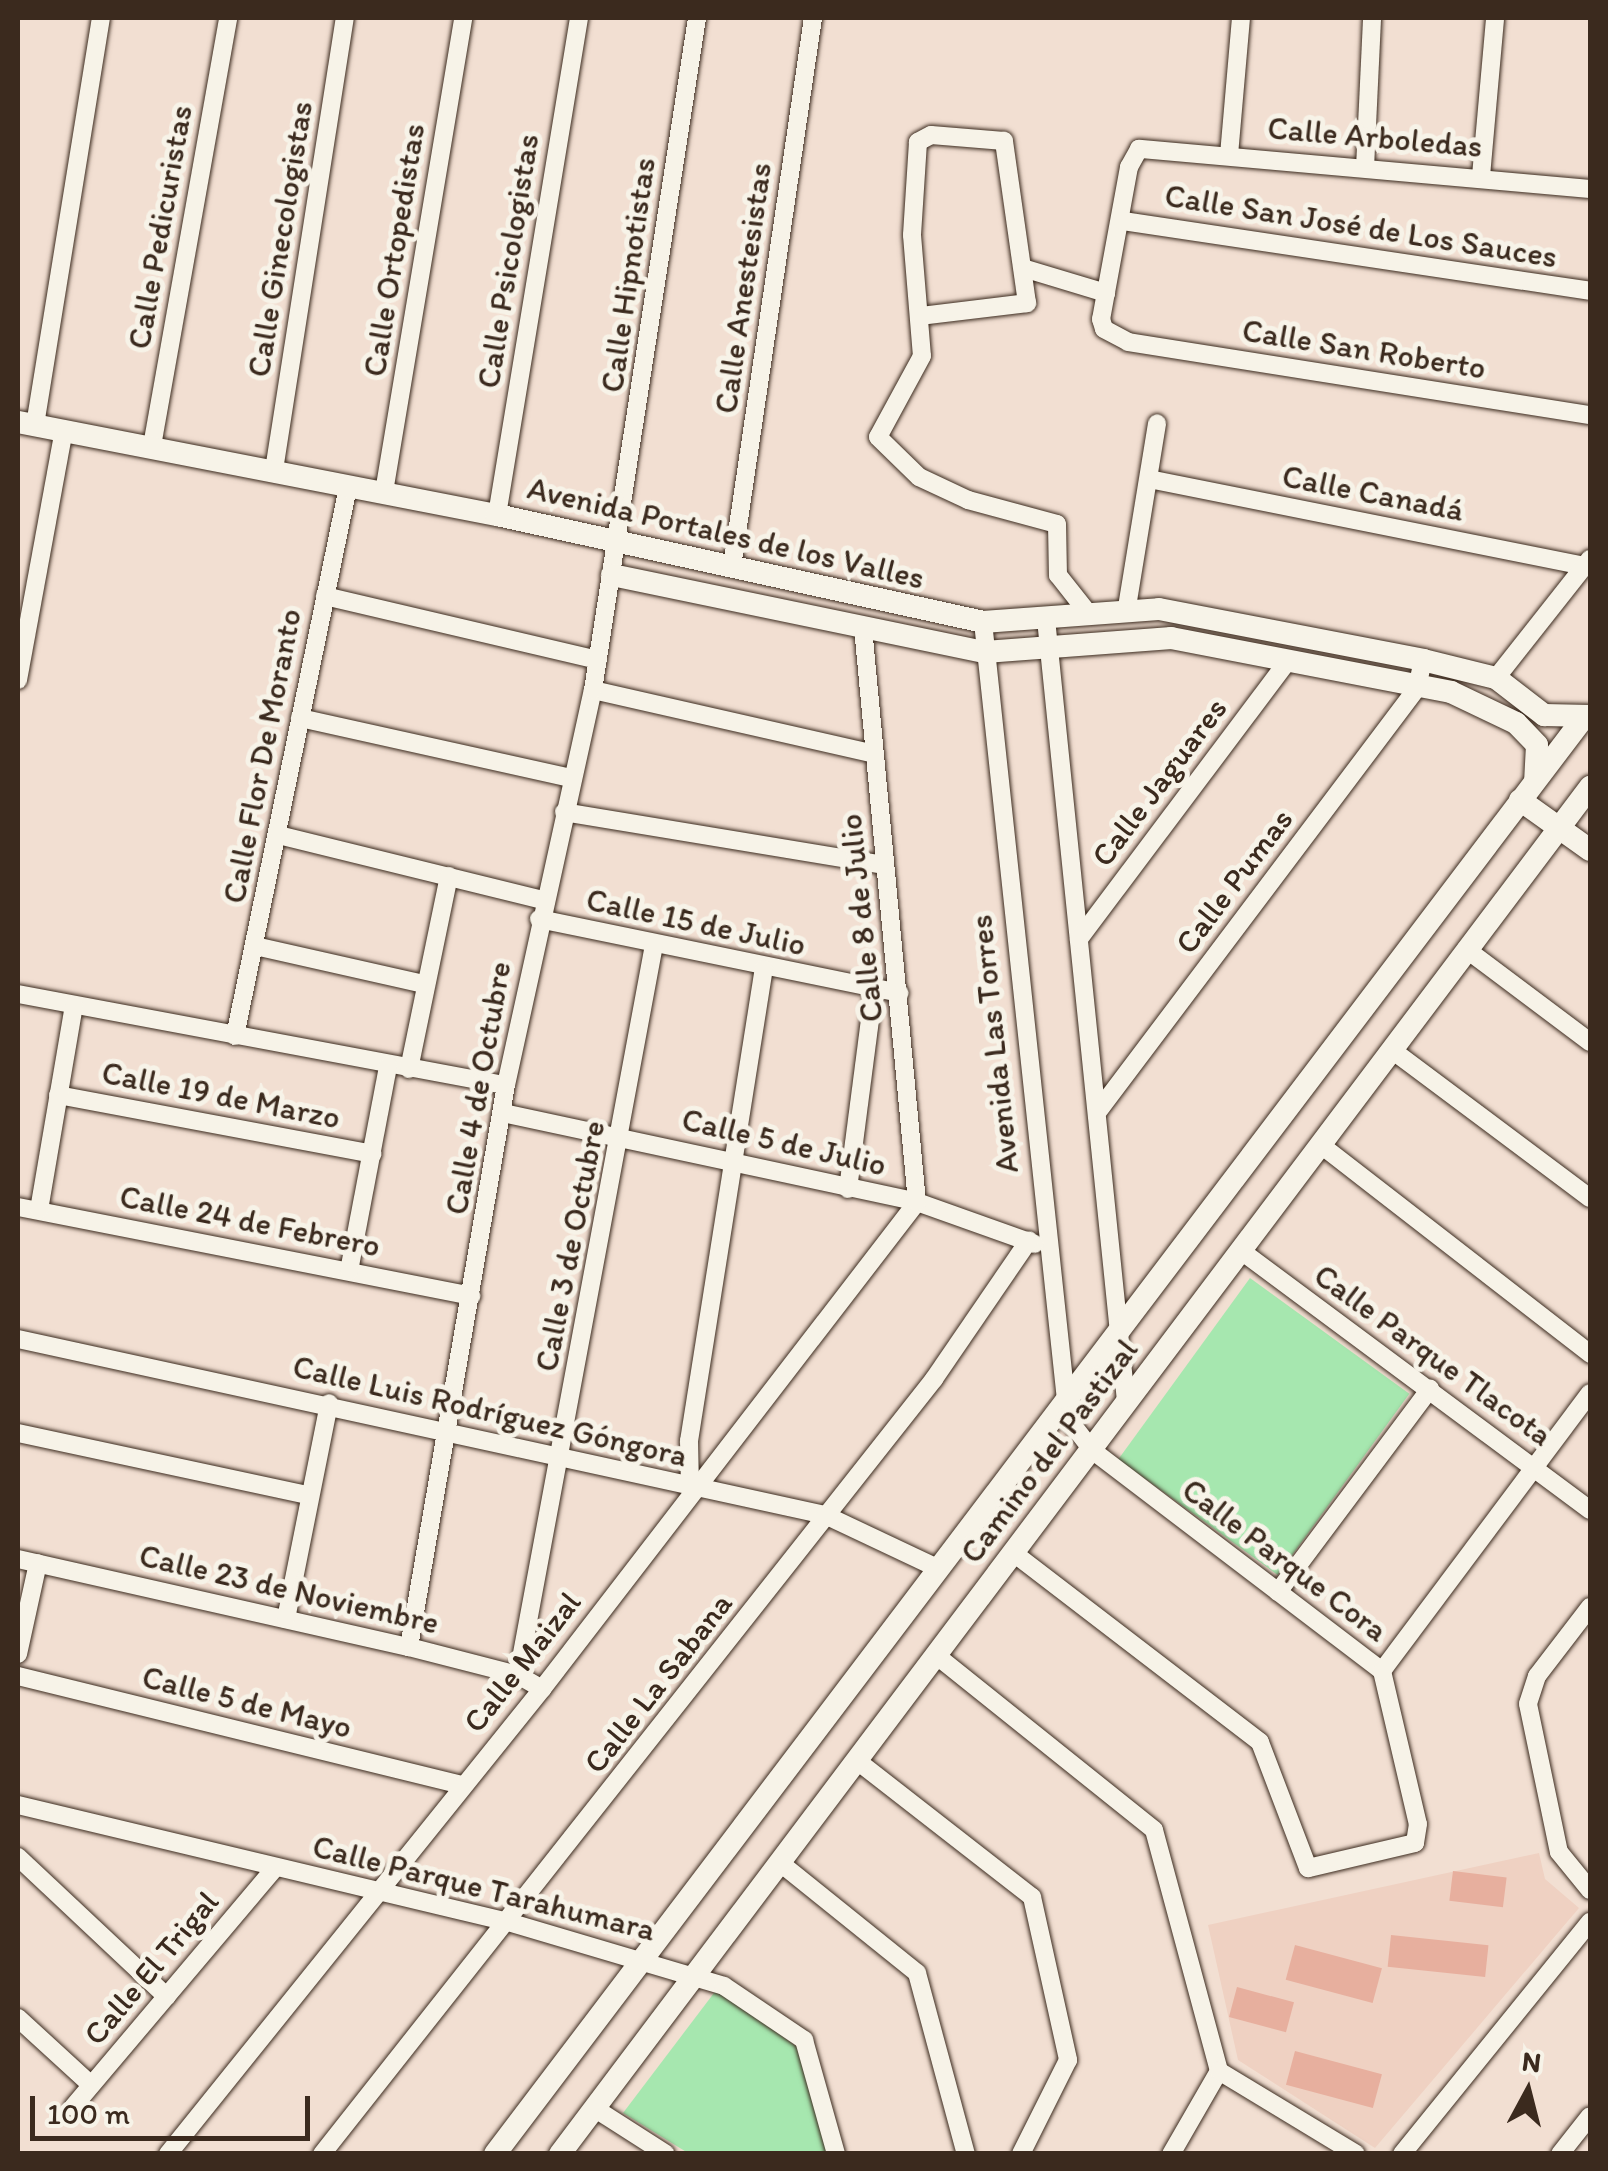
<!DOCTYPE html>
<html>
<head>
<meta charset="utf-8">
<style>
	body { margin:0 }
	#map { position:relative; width:1608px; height:2171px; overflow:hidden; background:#f2dfd2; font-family:Itim,sans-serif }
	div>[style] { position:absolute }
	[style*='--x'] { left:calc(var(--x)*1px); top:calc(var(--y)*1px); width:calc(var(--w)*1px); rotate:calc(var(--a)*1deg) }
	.built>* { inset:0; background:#efd1c2 }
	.green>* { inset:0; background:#a6e7af; transform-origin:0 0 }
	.building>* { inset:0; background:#e7af9e; transform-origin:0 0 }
	.roads { filter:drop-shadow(0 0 2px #3b2a1e) drop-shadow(0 0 2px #3b2a1e) }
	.minor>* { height:18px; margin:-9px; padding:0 9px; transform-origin:9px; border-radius:9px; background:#f7f3e8 }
	.tertiary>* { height:22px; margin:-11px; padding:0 11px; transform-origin:11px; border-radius:11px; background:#f7f3e8 }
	span { translate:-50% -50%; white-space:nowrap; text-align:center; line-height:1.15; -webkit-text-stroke:10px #f7f3e8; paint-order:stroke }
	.street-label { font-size:32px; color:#3b2a1e }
	.frame { position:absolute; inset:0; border:20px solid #3b2a1e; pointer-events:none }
	.north { position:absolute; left:1478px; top:2041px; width:100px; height:100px; -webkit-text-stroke:8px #f7f3e8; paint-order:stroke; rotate:7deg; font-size:28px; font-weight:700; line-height:40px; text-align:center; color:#3b2a1e }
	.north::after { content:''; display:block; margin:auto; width:35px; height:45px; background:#3b2a1e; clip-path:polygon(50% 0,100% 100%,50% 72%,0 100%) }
	.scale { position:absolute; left:30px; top:2096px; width:280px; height:45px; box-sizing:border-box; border:5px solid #3b2a1e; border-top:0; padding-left:12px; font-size:30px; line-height:35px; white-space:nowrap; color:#3b2a1e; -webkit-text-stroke:8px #f7f3e8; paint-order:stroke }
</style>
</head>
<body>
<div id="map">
	<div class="built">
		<div style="clip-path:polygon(1539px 1853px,1545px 1879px,1579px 1908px,1375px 2148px,1238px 2060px,1208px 1925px)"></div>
	</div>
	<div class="green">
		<div style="left:1250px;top:1278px;width:197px;height:224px;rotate:36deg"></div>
		<div style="clip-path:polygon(717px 1989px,804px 2052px,828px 2153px,688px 2153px,623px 2113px)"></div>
	</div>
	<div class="building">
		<div style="left:1453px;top:1871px;width:54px;height:30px;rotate:7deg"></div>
		<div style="left:1391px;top:1935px;width:98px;height:32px;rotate:6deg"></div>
		<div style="left:1295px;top:1945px;width:90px;height:36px;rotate:15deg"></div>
		<div style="left:1237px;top:1987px;width:59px;height:31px;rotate:15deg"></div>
		<div style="left:1295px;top:2051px;width:90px;height:35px;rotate:15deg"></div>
	</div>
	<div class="roads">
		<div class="minor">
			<div style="--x:1229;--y:155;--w:138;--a:-85"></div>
			<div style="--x:1365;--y:168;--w:150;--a:-87.3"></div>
			<div style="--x:1481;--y:176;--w:159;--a:-84.9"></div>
			<div style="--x:1590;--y:189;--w:453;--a:-174.9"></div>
			<div style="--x:1139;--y:149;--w:21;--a:119"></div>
			<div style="--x:1129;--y:167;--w:155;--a:100.4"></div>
			<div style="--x:1101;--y:319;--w:10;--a:73"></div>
			<div style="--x:1104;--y:329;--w:27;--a:28"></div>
			<div style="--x:1128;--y:342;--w:468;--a:9"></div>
			<div style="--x:1123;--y:221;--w:472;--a:8.5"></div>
			<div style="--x:1023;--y:268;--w:87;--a:16.8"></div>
			<div style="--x:920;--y:316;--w:108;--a:-6.9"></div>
			<div style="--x:1027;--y:303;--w:164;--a:-98.1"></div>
			<div style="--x:1004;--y:141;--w:73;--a:-175.3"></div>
			<div style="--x:931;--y:135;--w:15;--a:152"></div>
			<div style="--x:918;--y:142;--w:93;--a:93.7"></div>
			<div style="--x:912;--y:235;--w:121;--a:85.3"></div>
			<div style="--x:922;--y:356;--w:92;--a:118.5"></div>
			<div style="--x:878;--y:437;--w:57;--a:44.3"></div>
			<div style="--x:919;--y:477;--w:54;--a:25.1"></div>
			<div style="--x:968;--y:500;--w:92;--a:15.1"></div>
			<div style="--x:1057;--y:524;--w:51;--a:88.9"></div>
			<div style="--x:1058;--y:575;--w:48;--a:51.7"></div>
			<div style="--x:35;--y:425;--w:412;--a:-80.8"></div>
			<div style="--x:152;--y:446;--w:435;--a:-79.9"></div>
			<div style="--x:274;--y:470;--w:458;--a:-81.1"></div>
			<div style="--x:1149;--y:479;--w:446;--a:11.3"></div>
			<div style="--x:384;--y:492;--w:481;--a:-80.5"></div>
			<div style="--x:497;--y:515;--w:504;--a:-80.63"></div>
			<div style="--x:732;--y:567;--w:555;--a:-81.61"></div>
			<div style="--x:325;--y:596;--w:280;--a:13.2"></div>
			<div style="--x:1127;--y:607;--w:186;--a:-80.7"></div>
			<div style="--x:1046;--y:619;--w:786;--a:84.16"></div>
			<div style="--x:983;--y:622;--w:802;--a:83.91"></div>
			<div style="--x:1068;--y:1419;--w:39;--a:52"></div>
			<div style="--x:1092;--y:1450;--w:365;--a:37.3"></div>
			<div style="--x:1382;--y:1671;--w:157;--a:76.8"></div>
			<div style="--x:1418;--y:1824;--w:19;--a:99"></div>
			<div style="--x:1415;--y:1843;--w:110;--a:166.8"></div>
			<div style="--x:1308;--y:1868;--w:135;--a:-110.9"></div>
			<div style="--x:1260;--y:1742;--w:310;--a:-142.5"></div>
			<div style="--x:1496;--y:678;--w:152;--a:-51.7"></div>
			<div style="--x:18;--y:680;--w:254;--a:-79.6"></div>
			<div style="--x:593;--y:690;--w:288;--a:12.8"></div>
			<div style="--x:300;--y:718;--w:277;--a:12.5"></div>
			<div style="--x:564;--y:812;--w:324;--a:9.4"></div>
			<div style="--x:278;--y:835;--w:273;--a:13.8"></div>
			<div style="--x:539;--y:919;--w:368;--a:11.6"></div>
			<div style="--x:1079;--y:939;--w:346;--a:-53.1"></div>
			<div style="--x:255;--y:946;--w:172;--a:12.7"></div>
			<div style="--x:1466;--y:949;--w:155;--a:36.9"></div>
			<div style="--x:18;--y:994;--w:496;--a:10.6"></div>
			<div style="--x:235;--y:1036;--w:561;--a:-78.37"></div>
			<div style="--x:1392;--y:1050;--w:247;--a:36.8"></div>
			<div style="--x:409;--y:1069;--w:197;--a:-78.3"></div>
			<div style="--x:58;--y:1095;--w:320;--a:10.6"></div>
			<div style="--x:1099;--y:1110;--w:528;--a:-53"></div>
			<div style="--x:1417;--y:688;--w:29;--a:-78"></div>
			<div style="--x:503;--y:1113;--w:423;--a:12.1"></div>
			<div style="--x:917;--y:1202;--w:125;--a:19.6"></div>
			<div style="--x:1321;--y:1145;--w:341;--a:37.8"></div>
			<div style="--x:848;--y:1189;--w:202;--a:-82.6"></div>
			<div style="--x:18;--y:1207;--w:462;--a:11.1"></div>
			<div style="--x:39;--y:1210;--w:207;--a:-80.3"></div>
			<div style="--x:1240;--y:1250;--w:436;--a:36.6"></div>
			<div style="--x:349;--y:1271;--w:209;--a:-79.2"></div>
			<div style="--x:18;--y:1339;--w:826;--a:12.3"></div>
			<div style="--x:825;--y:1515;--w:126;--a:25.3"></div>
			<div style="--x:18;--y:1433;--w:297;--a:12.1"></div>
			<div style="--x:690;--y:1488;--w:47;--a:-91.2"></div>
			<div style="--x:689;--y:1441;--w:478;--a:-81"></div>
			<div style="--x:18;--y:1559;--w:401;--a:12.7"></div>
			<div style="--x:409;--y:1647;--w:113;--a:14.4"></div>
			<div style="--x:518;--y:1675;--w:28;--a:30"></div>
			<div style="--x:1278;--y:1592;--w:254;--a:-53.2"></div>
			<div style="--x:1590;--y:1607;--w:87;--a:127.5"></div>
			<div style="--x:1537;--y:1676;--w:29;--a:108"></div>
			<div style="--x:1528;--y:1704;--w:151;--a:78.2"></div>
			<div style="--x:1559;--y:1852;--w:49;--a:50.8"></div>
			<div style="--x:286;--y:1619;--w:220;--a:-78.7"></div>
			<div style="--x:409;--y:1647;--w:570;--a:-80.21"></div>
			<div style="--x:506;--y:1085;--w:404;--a:-77.6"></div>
			<div style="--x:593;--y:690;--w:680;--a:-81.2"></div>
			<div style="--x:18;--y:1654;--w:93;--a:-77.6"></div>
			<div style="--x:937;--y:1656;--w:278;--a:38.7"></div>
			<div style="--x:1154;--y:1830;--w:250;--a:74.9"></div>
			<div style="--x:1219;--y:2071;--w:96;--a:120"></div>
			<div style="--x:1382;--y:1671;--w:347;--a:-53.2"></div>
			<div style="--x:518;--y:1675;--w:743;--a:-79.45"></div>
			<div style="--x:18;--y:1676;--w:457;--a:13.8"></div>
			<div style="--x:856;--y:1760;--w:223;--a:37.9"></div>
			<div style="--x:1032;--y:1897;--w:167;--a:77.5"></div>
			<div style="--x:1068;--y:2060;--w:105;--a:116.6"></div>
			<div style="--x:18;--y:1805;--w:504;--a:13.43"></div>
			<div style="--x:508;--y:1922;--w:225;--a:16.5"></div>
			<div style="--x:724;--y:1986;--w:97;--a:34"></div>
			<div style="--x:804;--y:2040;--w:118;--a:74.3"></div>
			<div style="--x:18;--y:1857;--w:204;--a:43.2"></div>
			<div style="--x:779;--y:1862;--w:177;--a:38.8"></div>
			<div style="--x:917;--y:1973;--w:188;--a:74.9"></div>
			<div style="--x:18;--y:2018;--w:99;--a:42.5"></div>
			<div style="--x:1219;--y:2071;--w:160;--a:31.2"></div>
			<div style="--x:73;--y:2107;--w:314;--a:-49.8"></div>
			<div style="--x:594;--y:2108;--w:85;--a:32.6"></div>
			<div style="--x:168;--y:2154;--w:597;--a:-51.19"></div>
			<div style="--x:542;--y:1689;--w:615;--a:-52.4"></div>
			<div style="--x:917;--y:1202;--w:578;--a:-95.37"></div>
			<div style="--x:322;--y:2154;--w:988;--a:-51.7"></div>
			<div style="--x:934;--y:1379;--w:168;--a:-55.6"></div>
			<div style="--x:1402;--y:2154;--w:299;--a:-51"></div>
			<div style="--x:1560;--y:2154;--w:48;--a:-51.7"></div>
		</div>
		<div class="tertiary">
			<div style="--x:18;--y:422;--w:488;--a:11"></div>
			<div style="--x:497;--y:515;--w:498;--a:12.4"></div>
			<div style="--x:983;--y:622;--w:176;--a:-4.2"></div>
			<div style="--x:1159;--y:609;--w:269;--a:10.9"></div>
			<div style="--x:1423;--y:660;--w:75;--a:13.9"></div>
			<div style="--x:1496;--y:678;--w:61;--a:37.6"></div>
			<div style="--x:1544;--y:715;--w:46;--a:1.2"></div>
			<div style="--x:612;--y:575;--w:381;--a:11.7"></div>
			<div style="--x:985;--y:652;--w:187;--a:-4.3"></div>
			<div style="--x:1171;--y:638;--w:285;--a:10.9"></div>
			<div style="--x:1451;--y:692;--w:72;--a:25.5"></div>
			<div style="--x:1516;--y:723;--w:30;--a:46"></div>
			<div style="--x:1537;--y:745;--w:34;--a:93"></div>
			<div style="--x:1520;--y:800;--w:86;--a:35.5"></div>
			<div style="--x:495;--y:2154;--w:1804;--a:-52.84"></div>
			<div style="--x:560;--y:2154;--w:1712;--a:-53"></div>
		</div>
	</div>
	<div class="street-label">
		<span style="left:1375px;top:137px;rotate:5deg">Calle Arboledas</span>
		<span style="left:1361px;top:226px;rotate:9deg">Calle San José de Los Sauces</span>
		<span style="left:160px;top:227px;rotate:-80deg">Calle Pedicuristas</span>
		<span style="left:280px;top:239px;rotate:-81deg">Calle Ginecologistas</span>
		<span style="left:394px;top:250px;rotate:-81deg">Calle Ortopedistas</span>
		<span style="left:508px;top:261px;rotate:-81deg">Calle Psicologistas</span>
		<span style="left:628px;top:275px;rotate:-82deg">Calle Hipnotistas</span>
		<span style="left:743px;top:288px;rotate:-82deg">Calle Anestesistas</span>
		<span style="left:1364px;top:349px;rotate:9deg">Calle San Roberto</span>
		<span style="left:1373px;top:493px;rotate:11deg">Calle Canadá</span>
		<span style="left:726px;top:533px;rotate:13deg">Avenida Portales de los Valles</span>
		<span style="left:262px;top:756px;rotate:-79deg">Calle Flor De Moranto</span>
		<span style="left:1159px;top:782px;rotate:-53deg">Calle Jaguares</span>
		<span style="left:1234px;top:881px;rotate:-53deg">Calle Pumas</span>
		<span style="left:861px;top:918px;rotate:-96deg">Calle 8 de Julio</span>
		<span style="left:696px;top:922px;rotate:12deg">Calle 15 de Julio</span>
		<span style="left:994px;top:1044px;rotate:-96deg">Avenida Las Torres</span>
		<span style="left:478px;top:1088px;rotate:-80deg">Calle 4 de Octubre</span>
		<span style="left:221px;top:1095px;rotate:11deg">Calle 19 de Marzo</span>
		<span style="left:784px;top:1142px;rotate:13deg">Calle 5 de Julio</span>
		<span style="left:250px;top:1221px;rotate:11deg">Calle 24 de Febrero</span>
		<span style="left:570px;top:1246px;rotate:-79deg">Calle 3 de Octubre</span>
		<span style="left:1433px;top:1355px;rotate:36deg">Calle Parque Tlacota</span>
		<span style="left:490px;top:1411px;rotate:13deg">Calle Luis Rodríguez Góngora</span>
		<span style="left:1049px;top:1451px;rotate:-53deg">Camino del Pastizal</span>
		<span style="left:1285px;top:1560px;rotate:37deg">Calle Parque Cora</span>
		<span style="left:289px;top:1589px;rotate:13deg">Calle 23 de Noviembre</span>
		<span style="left:522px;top:1662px;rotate:-52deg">Calle Maizal</span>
		<span style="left:658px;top:1683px;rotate:-52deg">Calle La Sabana</span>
		<span style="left:247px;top:1702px;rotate:14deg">Calle 5 de Mayo</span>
		<span style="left:484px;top:1888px;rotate:14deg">Calle Parque Tarahumara</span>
		<span style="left:151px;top:1968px;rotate:-50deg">Calle El Trigal</span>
	</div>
	<div class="frame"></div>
	<div class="north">N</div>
	<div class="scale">100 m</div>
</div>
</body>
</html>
